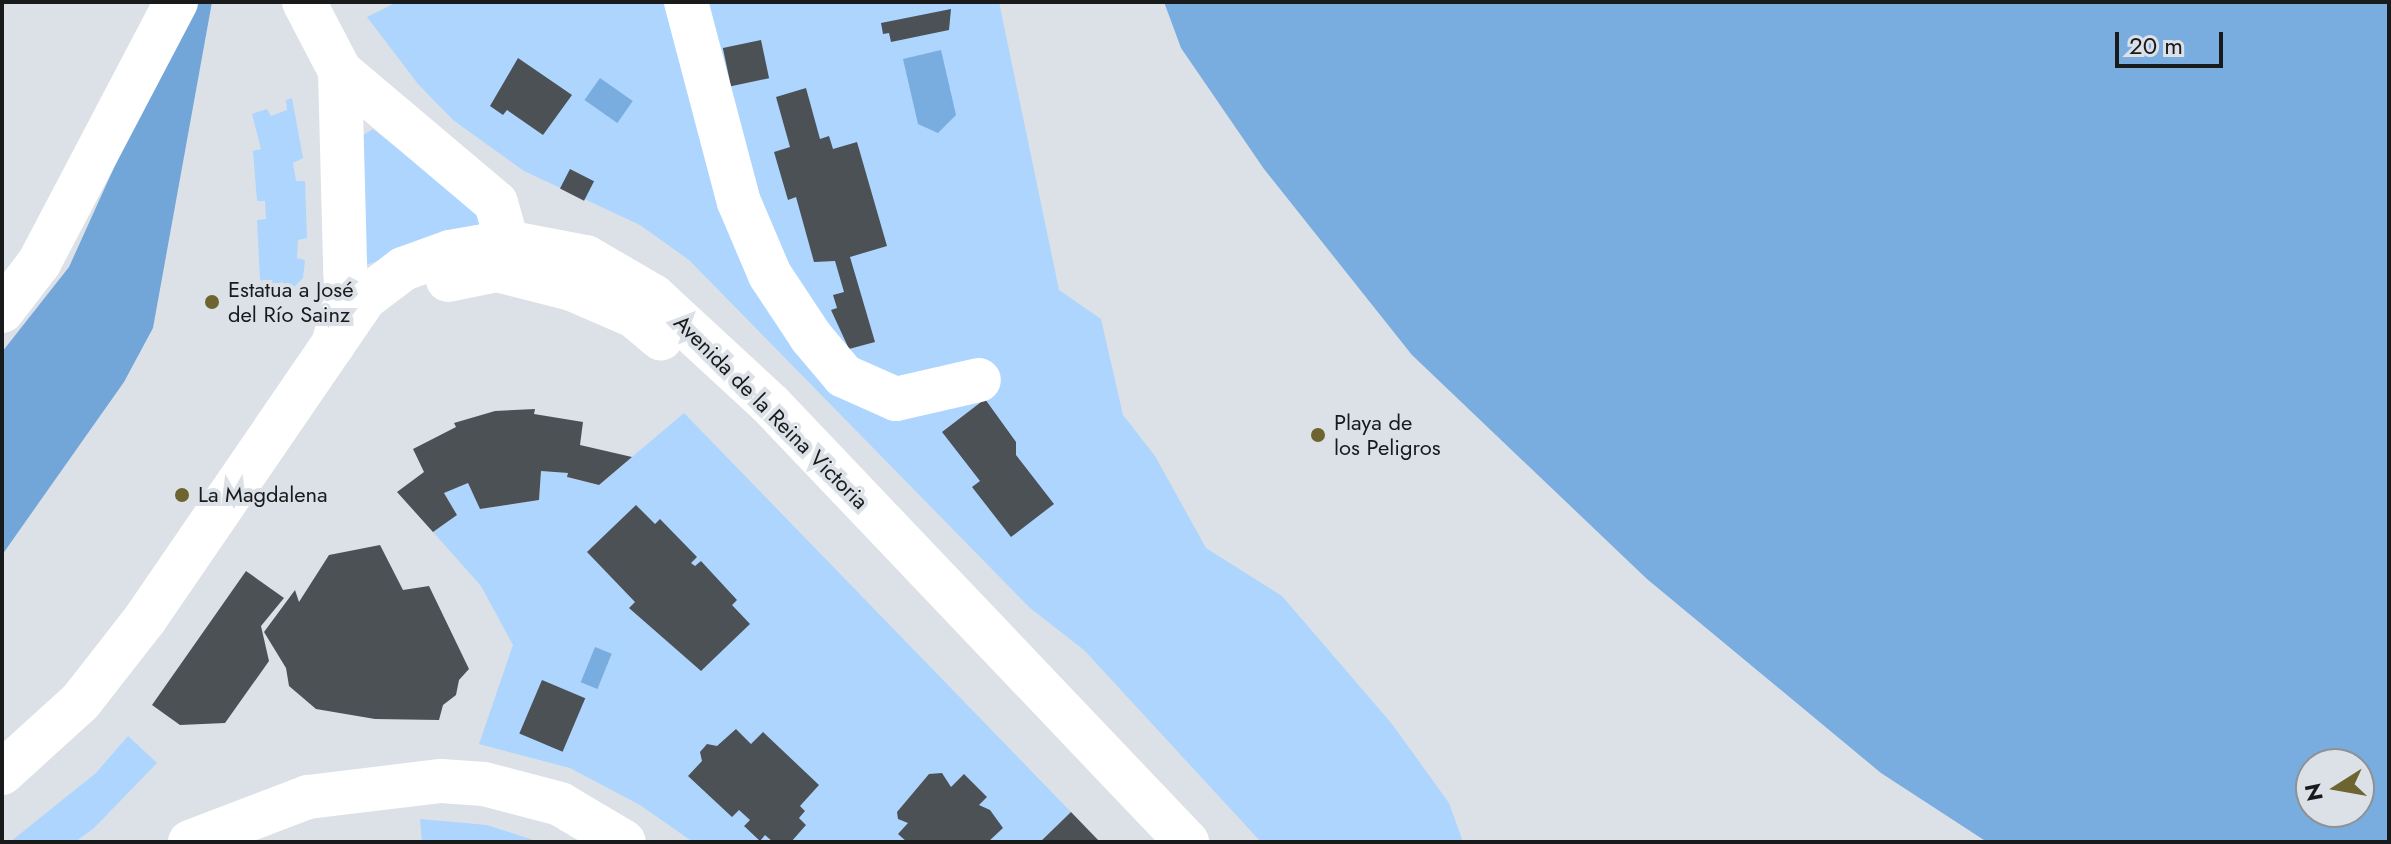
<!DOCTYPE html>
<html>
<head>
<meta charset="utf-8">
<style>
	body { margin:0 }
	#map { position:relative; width:2391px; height:844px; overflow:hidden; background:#dce1e7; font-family:Jost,sans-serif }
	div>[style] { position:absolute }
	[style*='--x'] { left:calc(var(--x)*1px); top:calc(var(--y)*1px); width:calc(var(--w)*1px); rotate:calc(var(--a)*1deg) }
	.green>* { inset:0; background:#add5fe }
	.forest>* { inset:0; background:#73a6d8 }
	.water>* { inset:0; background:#79acdf; transform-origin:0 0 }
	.building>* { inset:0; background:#4c5156; transform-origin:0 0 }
	.minor>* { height:44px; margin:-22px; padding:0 22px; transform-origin:22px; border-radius:22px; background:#fff }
	.major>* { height:44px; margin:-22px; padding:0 22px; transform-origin:22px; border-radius:22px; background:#fff }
	.dots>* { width:22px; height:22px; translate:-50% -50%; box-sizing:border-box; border:4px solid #dce1e7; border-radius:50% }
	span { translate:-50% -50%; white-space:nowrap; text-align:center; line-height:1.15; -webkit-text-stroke:8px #dce1e7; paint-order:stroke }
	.poi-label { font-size:22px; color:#181a1c }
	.left { translate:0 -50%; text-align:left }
	.street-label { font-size:22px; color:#181a1c }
	.frame { position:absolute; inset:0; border:4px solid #181a1c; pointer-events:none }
	.north { position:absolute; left:2295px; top:748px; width:80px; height:80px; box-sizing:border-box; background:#dce1e7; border:2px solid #8e9196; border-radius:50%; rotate:259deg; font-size:22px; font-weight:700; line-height:32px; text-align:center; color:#181a1c }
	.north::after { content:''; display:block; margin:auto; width:28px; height:36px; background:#6d6430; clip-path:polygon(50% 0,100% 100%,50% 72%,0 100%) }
	.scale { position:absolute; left:2115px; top:32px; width:108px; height:36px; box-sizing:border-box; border:4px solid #181a1c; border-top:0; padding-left:10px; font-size:24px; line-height:28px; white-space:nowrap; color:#181a1c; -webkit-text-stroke:6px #dce1e7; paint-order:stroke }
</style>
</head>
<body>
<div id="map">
	<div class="green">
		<div style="clip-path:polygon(397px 2px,999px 2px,1059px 290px,1101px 319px,1123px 415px,1155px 456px,1206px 548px,1282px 596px,1392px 724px,1449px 803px,1463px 842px,1261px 842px,1084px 650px,1030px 608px,689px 260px,640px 225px,524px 171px,453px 120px,418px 84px,367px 17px)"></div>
		<div style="clip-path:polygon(292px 98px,303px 158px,293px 163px,296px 181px,305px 181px,307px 238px,298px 240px,297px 258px,305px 260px,303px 278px,286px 295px,271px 292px,260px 279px,257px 220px,266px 219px,265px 201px,257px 201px,253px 151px,261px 149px,252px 114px,267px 109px,271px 116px,287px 110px,286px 100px)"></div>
		<div style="clip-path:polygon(373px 129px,479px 213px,485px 224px,366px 265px,360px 137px)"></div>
		<div style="clip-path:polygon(684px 413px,1071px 812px,1040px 842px,693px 842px,640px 805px,570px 768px,479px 744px,513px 645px,481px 586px,433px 532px,457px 515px,444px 493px,468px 483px,481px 509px,539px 500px,541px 471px,568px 473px,568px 478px,599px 485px)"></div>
		<div style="clip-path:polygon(128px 736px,157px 763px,94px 828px,75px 842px,10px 842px,96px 773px)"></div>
		<div style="clip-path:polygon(420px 819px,487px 825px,539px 842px,422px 842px)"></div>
	</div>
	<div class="forest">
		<div style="clip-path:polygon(189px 2px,212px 2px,153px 328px,124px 382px,2px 555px,2px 352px,69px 267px)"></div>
	</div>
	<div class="water">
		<div style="clip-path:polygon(evenodd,1164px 2px,2389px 2px,2389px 842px,1987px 842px,1881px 773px,1647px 579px,1412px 355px,1264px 169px,1181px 48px,1164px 2px,2311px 764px,2359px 764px,2359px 812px,2311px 812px,2311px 764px)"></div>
		<div style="clip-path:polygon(941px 50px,956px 115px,938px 133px,918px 124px,903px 59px)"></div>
		<div style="left:600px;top:78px;width:40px;height:27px;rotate:35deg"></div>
		<div style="left:595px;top:647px;width:18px;height:38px;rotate:22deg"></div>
	</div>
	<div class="building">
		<div style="clip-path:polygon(951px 9px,949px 30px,891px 42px,889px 33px,883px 34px,881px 23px)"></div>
		<div style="left:761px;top:40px;width:39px;height:39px;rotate:78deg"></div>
		<div style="clip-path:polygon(518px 58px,572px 95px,543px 135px,507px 110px,503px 115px,490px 106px)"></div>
		<div style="clip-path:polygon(806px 88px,820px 139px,829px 136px,833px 149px,857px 142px,887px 246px,850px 257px,875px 342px,849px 349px,831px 310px,837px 308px,833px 295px,844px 292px,835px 261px,814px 262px,796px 197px,788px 200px,774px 152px,790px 147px,776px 97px)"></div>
		<div style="left:570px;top:169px;width:27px;height:22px;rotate:27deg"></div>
		<div style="clip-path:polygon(985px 399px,1016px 442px,1016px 455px,1054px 504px,1011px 537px,972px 487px,980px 481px,942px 432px)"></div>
		<div style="clip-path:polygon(535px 409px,534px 414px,583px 422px,580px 445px,632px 457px,599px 485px,567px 477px,568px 473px,541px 471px,539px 500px,480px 509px,468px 483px,444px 493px,457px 515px,433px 532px,397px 492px,424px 472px,413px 449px,456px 427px,454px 423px,495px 411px)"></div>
		<div style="clip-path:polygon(636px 505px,655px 524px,660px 519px,697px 557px,691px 563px,695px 566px,701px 561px,737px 600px,732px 605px,750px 624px,701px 671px,629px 608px,635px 602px,587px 552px)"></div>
		<div style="clip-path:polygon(380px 545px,403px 590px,429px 586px,469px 669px,459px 680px,456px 695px,443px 705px,439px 720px,375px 719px,316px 709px,289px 686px,286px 668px,264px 632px,295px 590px,299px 602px,329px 555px)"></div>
		<div style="clip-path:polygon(246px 571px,284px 598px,261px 626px,269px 661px,225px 723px,180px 725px,152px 705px)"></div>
		<div style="left:542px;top:680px;width:47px;height:58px;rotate:23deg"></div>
		<div style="clip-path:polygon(736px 729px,751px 744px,763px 732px,819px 785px,800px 806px,805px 811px,799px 818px,806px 825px,791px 842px,773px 842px,765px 835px,760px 841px,744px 826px,750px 820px,739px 810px,732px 817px,688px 776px,702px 761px,700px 752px,707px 744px,717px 746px)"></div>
		<div style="clip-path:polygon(942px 773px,951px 787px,964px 774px,987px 797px,979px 805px,990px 810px,1003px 828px,988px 842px,907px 842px,898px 834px,908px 823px,898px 819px,897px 812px,929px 774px)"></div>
		<div style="clip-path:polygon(1071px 812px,1100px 842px,1040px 842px)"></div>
	</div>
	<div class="minor">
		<div style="--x:304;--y:2;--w:78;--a:62.4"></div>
		<div style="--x:340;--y:71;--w:228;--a:88.5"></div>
		<div style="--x:346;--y:299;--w:48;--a:105.8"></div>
		<div style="--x:686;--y:2;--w:207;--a:75.2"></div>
		<div style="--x:739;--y:202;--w:79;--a:67"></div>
		<div style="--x:770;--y:275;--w:74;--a:56.5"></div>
		<div style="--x:811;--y:337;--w:51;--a:49.8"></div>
		<div style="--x:844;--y:376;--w:57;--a:23.9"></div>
		<div style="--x:896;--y:399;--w:85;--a:-12.9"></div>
		<div style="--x:340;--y:71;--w:204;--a:40.2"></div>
		<div style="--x:496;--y:203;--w:41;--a:74.2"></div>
		<div style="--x:507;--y:242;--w:15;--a:94"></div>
		<div style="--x:506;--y:257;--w:16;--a:125"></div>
		<div style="--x:2;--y:311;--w:61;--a:-52.4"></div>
		<div style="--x:39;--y:263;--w:295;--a:-62.3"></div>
		<div style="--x:190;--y:842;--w:126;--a:-20.9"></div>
		<div style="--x:308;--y:797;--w:134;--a:-6.9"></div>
		<div style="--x:441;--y:781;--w:43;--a:4"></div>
		<div style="--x:484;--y:784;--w:79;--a:14.7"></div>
		<div style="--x:560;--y:804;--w:74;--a:30.7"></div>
	</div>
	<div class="major">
		<div style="--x:448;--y:280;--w:50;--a:-11.5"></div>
		<div style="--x:497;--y:270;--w:77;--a:14.2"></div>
		<div style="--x:572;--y:289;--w:68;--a:23.5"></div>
		<div style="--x:634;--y:316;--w:35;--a:40"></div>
		<div style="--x:2;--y:773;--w:107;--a:-42.3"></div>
		<div style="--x:81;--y:701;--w:104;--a:-52"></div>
		<div style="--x:145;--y:619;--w:389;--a:-55.6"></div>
		<div style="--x:365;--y:298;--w:48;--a:-37.3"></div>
		<div style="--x:403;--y:269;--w:50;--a:-19.9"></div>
		<div style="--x:450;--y:252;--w:58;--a:-10"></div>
		<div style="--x:507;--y:242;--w:80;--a:10.8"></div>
		<div style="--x:586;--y:257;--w:78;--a:30.2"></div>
		<div style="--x:653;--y:296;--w:159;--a:42.7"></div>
		<div style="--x:770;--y:404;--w:605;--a:46.41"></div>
	</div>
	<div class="dots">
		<div style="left:212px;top:302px;background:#6d6430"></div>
		<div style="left:1318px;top:435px;background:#6d6430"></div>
		<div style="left:182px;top:495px;background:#6d6430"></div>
	</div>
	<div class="poi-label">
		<span class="left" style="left:228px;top:302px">Estatua a José<br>del Río Sainz</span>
		<span class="left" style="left:1334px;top:435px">Playa de<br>los Peligros</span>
		<span class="left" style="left:198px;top:495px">La Magdalena</span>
	</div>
	<div class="street-label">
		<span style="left:771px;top:412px;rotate:45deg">Avenida de la Reina Victoria</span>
	</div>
	<div class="frame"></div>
	<div class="north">N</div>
	<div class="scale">20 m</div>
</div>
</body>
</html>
